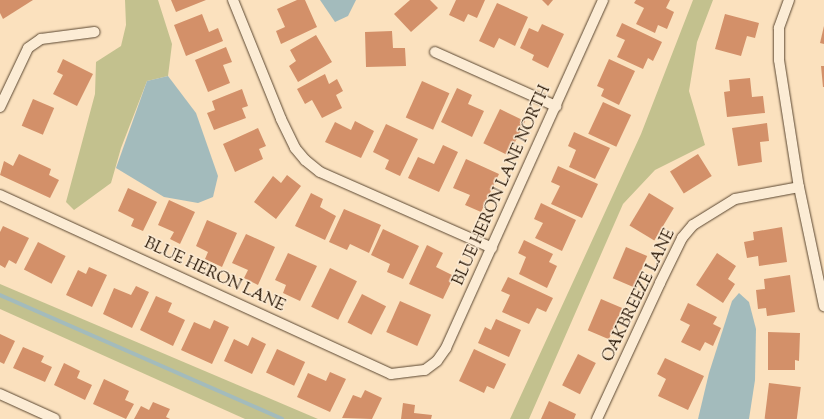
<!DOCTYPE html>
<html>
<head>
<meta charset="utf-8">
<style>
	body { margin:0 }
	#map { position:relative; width:824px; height:419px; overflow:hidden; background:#fbe1be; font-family:"Sorts Mill Goudy",serif }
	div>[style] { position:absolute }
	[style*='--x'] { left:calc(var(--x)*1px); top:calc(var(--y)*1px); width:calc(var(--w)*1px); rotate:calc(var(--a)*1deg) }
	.green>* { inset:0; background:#c3c18e }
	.water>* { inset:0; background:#a3bbbc }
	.stream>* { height:4px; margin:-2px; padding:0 2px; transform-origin:2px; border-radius:2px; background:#a3bbbc }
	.building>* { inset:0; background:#d39069; transform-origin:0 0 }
	.roads { filter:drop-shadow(0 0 1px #5a4630) drop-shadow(0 0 1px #5a4630) }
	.street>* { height:10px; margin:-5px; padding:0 5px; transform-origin:5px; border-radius:5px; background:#fcecd5 }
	span { translate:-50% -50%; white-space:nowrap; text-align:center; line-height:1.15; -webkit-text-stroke:3px #fcecd5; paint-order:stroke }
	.street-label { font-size:16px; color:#251200 }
</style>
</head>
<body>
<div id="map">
	<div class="green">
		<div style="clip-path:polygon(125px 0,158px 0,172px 44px,168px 76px,147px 81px,121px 148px,111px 183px,74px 210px,66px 202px,95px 94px,96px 62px,121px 46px,126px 25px)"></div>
		<div style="clip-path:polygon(693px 0,713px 0,697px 42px,689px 91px,705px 145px,655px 170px,623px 204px,529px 419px,510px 419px,641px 134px)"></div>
		<div style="clip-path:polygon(0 284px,318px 419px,245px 419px,0 309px)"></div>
	</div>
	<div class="water">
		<div style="clip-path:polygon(320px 0,356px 0,348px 16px,335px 22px)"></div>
		<div style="clip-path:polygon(168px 76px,196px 113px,218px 176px,213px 197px,198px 203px,164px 197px,116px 168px,147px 81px)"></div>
		<div style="clip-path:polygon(739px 293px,749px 302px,756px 329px,755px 380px,749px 419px,698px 419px,709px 373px,732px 301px)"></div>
	</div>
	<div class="stream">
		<div style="--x:0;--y:295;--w:308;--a:23.7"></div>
	</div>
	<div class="building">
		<div style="clip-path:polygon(0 0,33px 0,3px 19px,0 13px)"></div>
		<div style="clip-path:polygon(171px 0,206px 0,176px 12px)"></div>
		<div style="clip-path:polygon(297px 0,305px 0,317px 27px,281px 44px,276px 31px,285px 27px,277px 9px)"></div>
		<div style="clip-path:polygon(410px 0,430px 0,438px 8px,411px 32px,394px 14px)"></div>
		<div style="clip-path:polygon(456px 0,485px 0,477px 18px,468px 14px,464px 22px,449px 15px)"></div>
		<div style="clip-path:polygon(542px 0,553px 0,548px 6px)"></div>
		<div style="clip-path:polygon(636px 0,670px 0,666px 8px,674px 12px,667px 29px,658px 25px,655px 33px,636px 24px,644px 8px,634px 3px)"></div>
		<div style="clip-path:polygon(497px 3px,528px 17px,515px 46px,499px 38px,494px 48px,479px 41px)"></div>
		<div style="clip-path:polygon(202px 14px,209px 32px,218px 28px,223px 41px,186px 56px,174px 25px)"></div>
		<div style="clip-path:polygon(725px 14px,759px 23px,755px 38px,747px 36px,741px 56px,715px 49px)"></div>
		<div style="clip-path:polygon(622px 23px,662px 42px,653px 61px,648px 58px,643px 69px,617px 57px,625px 40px,616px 36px)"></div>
		<div style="clip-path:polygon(542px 24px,564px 34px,548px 68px,532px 60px,534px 55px,520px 48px,529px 28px,538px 32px)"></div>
		<div style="clip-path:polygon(824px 26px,824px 44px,820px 43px)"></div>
		<div style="clip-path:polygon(392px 31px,393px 48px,405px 48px,406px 66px,366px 67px,365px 32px)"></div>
		<div style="clip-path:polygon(316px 35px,332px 62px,298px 82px,289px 66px,296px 61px,290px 50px)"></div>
		<div style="clip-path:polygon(226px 47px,232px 62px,223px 65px,230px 83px,208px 92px,195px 60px)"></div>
		<div style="clip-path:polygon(63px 59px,93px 74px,77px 106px,53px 94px,63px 75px,57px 72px)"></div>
		<div style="clip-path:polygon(609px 59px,635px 71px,619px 105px,601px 96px,604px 89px,597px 86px)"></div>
		<div style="clip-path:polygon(821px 66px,824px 66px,824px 87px,823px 87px)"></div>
		<div style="clip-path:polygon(325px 74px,329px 84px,337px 79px,343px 91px,336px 95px,342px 108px,322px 118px,312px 100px,305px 104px,297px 89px)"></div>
		<div style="clip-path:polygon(750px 78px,752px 97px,763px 96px,765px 113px,727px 117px,724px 92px,730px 91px,729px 80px)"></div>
		<div style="left:422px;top:81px;width:30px;height:40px;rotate:24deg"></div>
		<div style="clip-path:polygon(457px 88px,472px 95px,468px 104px,484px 111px,472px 137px,441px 122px)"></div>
		<div style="clip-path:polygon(242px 89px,248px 106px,242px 108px,246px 118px,214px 130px,207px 113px,215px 110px,212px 101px)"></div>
		<div style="left:33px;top:99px;width:23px;height:29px;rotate:23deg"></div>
		<div style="left:603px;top:102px;width:31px;height:35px;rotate:25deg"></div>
		<div style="left:500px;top:109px;width:28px;height:38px;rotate:26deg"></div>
		<div style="clip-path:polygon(355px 121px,374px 131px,361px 158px,325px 142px,335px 122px,351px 130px)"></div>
		<div style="clip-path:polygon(767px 123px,769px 141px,760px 142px,762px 162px,738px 166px,732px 128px)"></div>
		<div style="clip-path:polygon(386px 124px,418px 139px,400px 176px,385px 169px,389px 160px,373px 152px)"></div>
		<div style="clip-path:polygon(258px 128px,266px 146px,259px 149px,263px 159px,235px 172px,223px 144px)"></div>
		<div style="clip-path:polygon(574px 132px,610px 148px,595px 179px,569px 167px,576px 150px,568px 146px)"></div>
		<div style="clip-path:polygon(443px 145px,458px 152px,439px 192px,408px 178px,418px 157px,434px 164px)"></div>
		<div style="clip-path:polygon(19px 154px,51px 169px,49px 175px,59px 180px,50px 198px,0 175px,4px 161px,13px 166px)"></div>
		<div style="left:698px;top:154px;width:26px;height:33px;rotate:58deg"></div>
		<div style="clip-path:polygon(466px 159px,499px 174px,481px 212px,465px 205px,470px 195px,453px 188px)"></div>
		<div style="clip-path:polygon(558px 166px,598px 184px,582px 218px,551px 204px,560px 186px,551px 182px)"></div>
		<div style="clip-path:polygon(287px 175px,301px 186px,276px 219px,254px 202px,273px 176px,281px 183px)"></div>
		<div style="clip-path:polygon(128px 188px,157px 202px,143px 231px,131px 226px,134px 219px,118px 211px)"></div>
		<div style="clip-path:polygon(311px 193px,323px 199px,320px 207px,336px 216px,325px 240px,295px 226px)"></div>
		<div style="left:649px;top:193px;width:29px;height:38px;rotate:31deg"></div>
		<div style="clip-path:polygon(169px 200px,195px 212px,180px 244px,170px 239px,174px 232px,158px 225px)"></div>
		<div style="clip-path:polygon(541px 203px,576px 220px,562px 251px,535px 238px,543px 223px,534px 219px)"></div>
		<div style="clip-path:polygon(344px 209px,381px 225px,369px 253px,350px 244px,347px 250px,329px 242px)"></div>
		<div style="clip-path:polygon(207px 220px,237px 233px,222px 267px,205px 259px,208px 252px,196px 246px)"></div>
		<div style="clip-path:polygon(3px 226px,29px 238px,16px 264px,9px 260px,5px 268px,0 265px,0 232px)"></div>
		<div style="clip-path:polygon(782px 227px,787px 262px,759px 266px,758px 256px,747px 258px,744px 242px,754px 240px,753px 232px)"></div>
		<div style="clip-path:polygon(383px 229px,419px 246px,403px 279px,387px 272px,390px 264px,371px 255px)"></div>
		<div style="clip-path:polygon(246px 234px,275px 247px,258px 285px,244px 278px,248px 270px,232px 263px)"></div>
		<div style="clip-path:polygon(524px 240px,553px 254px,549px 262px,557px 266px,547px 288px,519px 274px,526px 257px,518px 253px)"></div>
		<div style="left:38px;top:242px;width:31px;height:31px;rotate:27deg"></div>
		<div style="clip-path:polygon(427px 245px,443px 253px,436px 267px,454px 276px,443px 299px,409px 284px)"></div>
		<div style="left:626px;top:247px;width:23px;height:34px;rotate:23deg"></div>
		<div style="clip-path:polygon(288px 253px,317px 266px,300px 301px,283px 293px,286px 285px,275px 280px)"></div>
		<div style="clip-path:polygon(717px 253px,736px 266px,728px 279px,735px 284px,723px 303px,696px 285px)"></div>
		<div style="clip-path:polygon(89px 267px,107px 275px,92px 307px,66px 295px,78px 270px,86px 274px)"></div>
		<div style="left:330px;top:268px;width:30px;height:43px;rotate:26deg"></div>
		<div style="clip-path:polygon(790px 275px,795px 312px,767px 316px,766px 308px,758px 309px,756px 290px,765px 289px,764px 279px)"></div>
		<div style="clip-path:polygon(508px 277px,553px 298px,546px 312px,537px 308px,529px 324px,502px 312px,510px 295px,501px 291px)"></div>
		<div style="clip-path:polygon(136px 286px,149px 292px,132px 328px,103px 314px,114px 288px,131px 295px)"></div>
		<div style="left:362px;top:294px;width:27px;height:32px;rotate:27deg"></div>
		<div style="clip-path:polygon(156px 296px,172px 303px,168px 312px,185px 320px,173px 346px,140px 330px)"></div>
		<div style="left:601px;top:299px;width:23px;height:34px;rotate:23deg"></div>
		<div style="left:400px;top:301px;width:34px;height:34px;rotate:24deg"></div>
		<div style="clip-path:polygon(688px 303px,717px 317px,713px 324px,721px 328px,713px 346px,705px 342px,700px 351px,681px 342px,690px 325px,680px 320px)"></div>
		<div style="clip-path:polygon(496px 319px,521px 330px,509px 357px,478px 343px,485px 327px,491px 330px)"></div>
		<div style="clip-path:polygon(214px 320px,229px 327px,212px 364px,181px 350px,194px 322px,210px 329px)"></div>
		<div style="clip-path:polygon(768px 332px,800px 333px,799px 361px,795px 360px,795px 370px,768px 370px)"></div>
		<div style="clip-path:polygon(0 334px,15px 341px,4px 364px,0 362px)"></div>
		<div style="clip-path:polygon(252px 337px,266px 344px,252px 374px,224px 361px,234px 339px,248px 346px)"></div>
		<div style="clip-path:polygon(23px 347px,44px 356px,41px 362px,52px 367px,45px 382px,13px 368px)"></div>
		<div style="left:277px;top:349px;width:31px;height:26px;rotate:25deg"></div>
		<div style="clip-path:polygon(474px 349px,506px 364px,494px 389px,487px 386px,484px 393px,459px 381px)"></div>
		<div style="left:578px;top:354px;width:20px;height:35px;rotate:27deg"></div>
		<div style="clip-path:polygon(665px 358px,704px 376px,688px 410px,658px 396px,666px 379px,657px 374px)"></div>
		<div style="clip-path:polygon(64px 363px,80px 371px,77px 378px,92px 385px,85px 400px,54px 385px)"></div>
		<div style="clip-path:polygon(330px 372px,346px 379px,330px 412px,297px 397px,308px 373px,326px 381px)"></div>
		<div style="clip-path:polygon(104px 379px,129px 391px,125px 400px,134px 404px,126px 419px,93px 404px)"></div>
		<div style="left:769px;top:383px;width:32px;height:36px;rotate:7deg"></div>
		<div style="clip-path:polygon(365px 390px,382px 398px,372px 419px,342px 418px,353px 395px,361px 398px)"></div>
		<div style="clip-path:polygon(549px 401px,576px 414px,574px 419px,541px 419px)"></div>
		<div style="clip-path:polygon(153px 402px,170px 409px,166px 417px,170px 419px,134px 419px,141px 406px,149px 410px)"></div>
		<div style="clip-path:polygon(403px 403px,415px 405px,414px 413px,432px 415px,431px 419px,401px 419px)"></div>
	</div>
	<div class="roads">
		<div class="street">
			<div style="--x:233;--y:0;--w:128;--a:68"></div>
			<div style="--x:281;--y:119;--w:32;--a:64"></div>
			<div style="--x:295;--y:148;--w:16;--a:50"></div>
			<div style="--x:305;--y:160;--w:19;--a:39"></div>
			<div style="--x:320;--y:172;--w:188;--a:23.8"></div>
			<div style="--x:789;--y:0;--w:30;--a:110"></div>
			<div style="--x:779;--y:28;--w:32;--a:90"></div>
			<div style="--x:779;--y:60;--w:129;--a:81.1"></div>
			<div style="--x:799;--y:187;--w:122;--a:78.1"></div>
			<div style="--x:435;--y:52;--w:133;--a:24.1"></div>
			<div style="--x:0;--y:107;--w:65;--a:-64.6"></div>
			<div style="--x:28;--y:48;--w:16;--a:-35"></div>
			<div style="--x:41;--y:39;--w:54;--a:-7.4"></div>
			<div style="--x:0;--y:195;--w:430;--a:24.6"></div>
			<div style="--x:391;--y:374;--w:34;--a:-7"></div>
			<div style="--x:425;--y:370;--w:15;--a:-37"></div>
			<div style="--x:437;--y:361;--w:16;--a:-55"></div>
			<div style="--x:446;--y:348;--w:382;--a:-65.7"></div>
			<div style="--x:0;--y:394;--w:60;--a:24.4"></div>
			<div style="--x:597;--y:419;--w:150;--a:-65.1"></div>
			<div style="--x:660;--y:283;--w:50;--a:-63.9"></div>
			<div style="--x:682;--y:238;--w:17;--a:-50"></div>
			<div style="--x:693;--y:225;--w:49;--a:-31.8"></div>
			<div style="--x:735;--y:199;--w:65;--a:-10.6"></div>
		</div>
	</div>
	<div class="street-label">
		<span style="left:503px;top:186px;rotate:-66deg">BLUE HERON LANE NORTH</span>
		<span style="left:214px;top:276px;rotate:25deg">BLUE HERON LANE</span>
		<span style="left:640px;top:296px;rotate:-64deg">OAKBREEZE LANE</span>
	</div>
</div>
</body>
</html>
